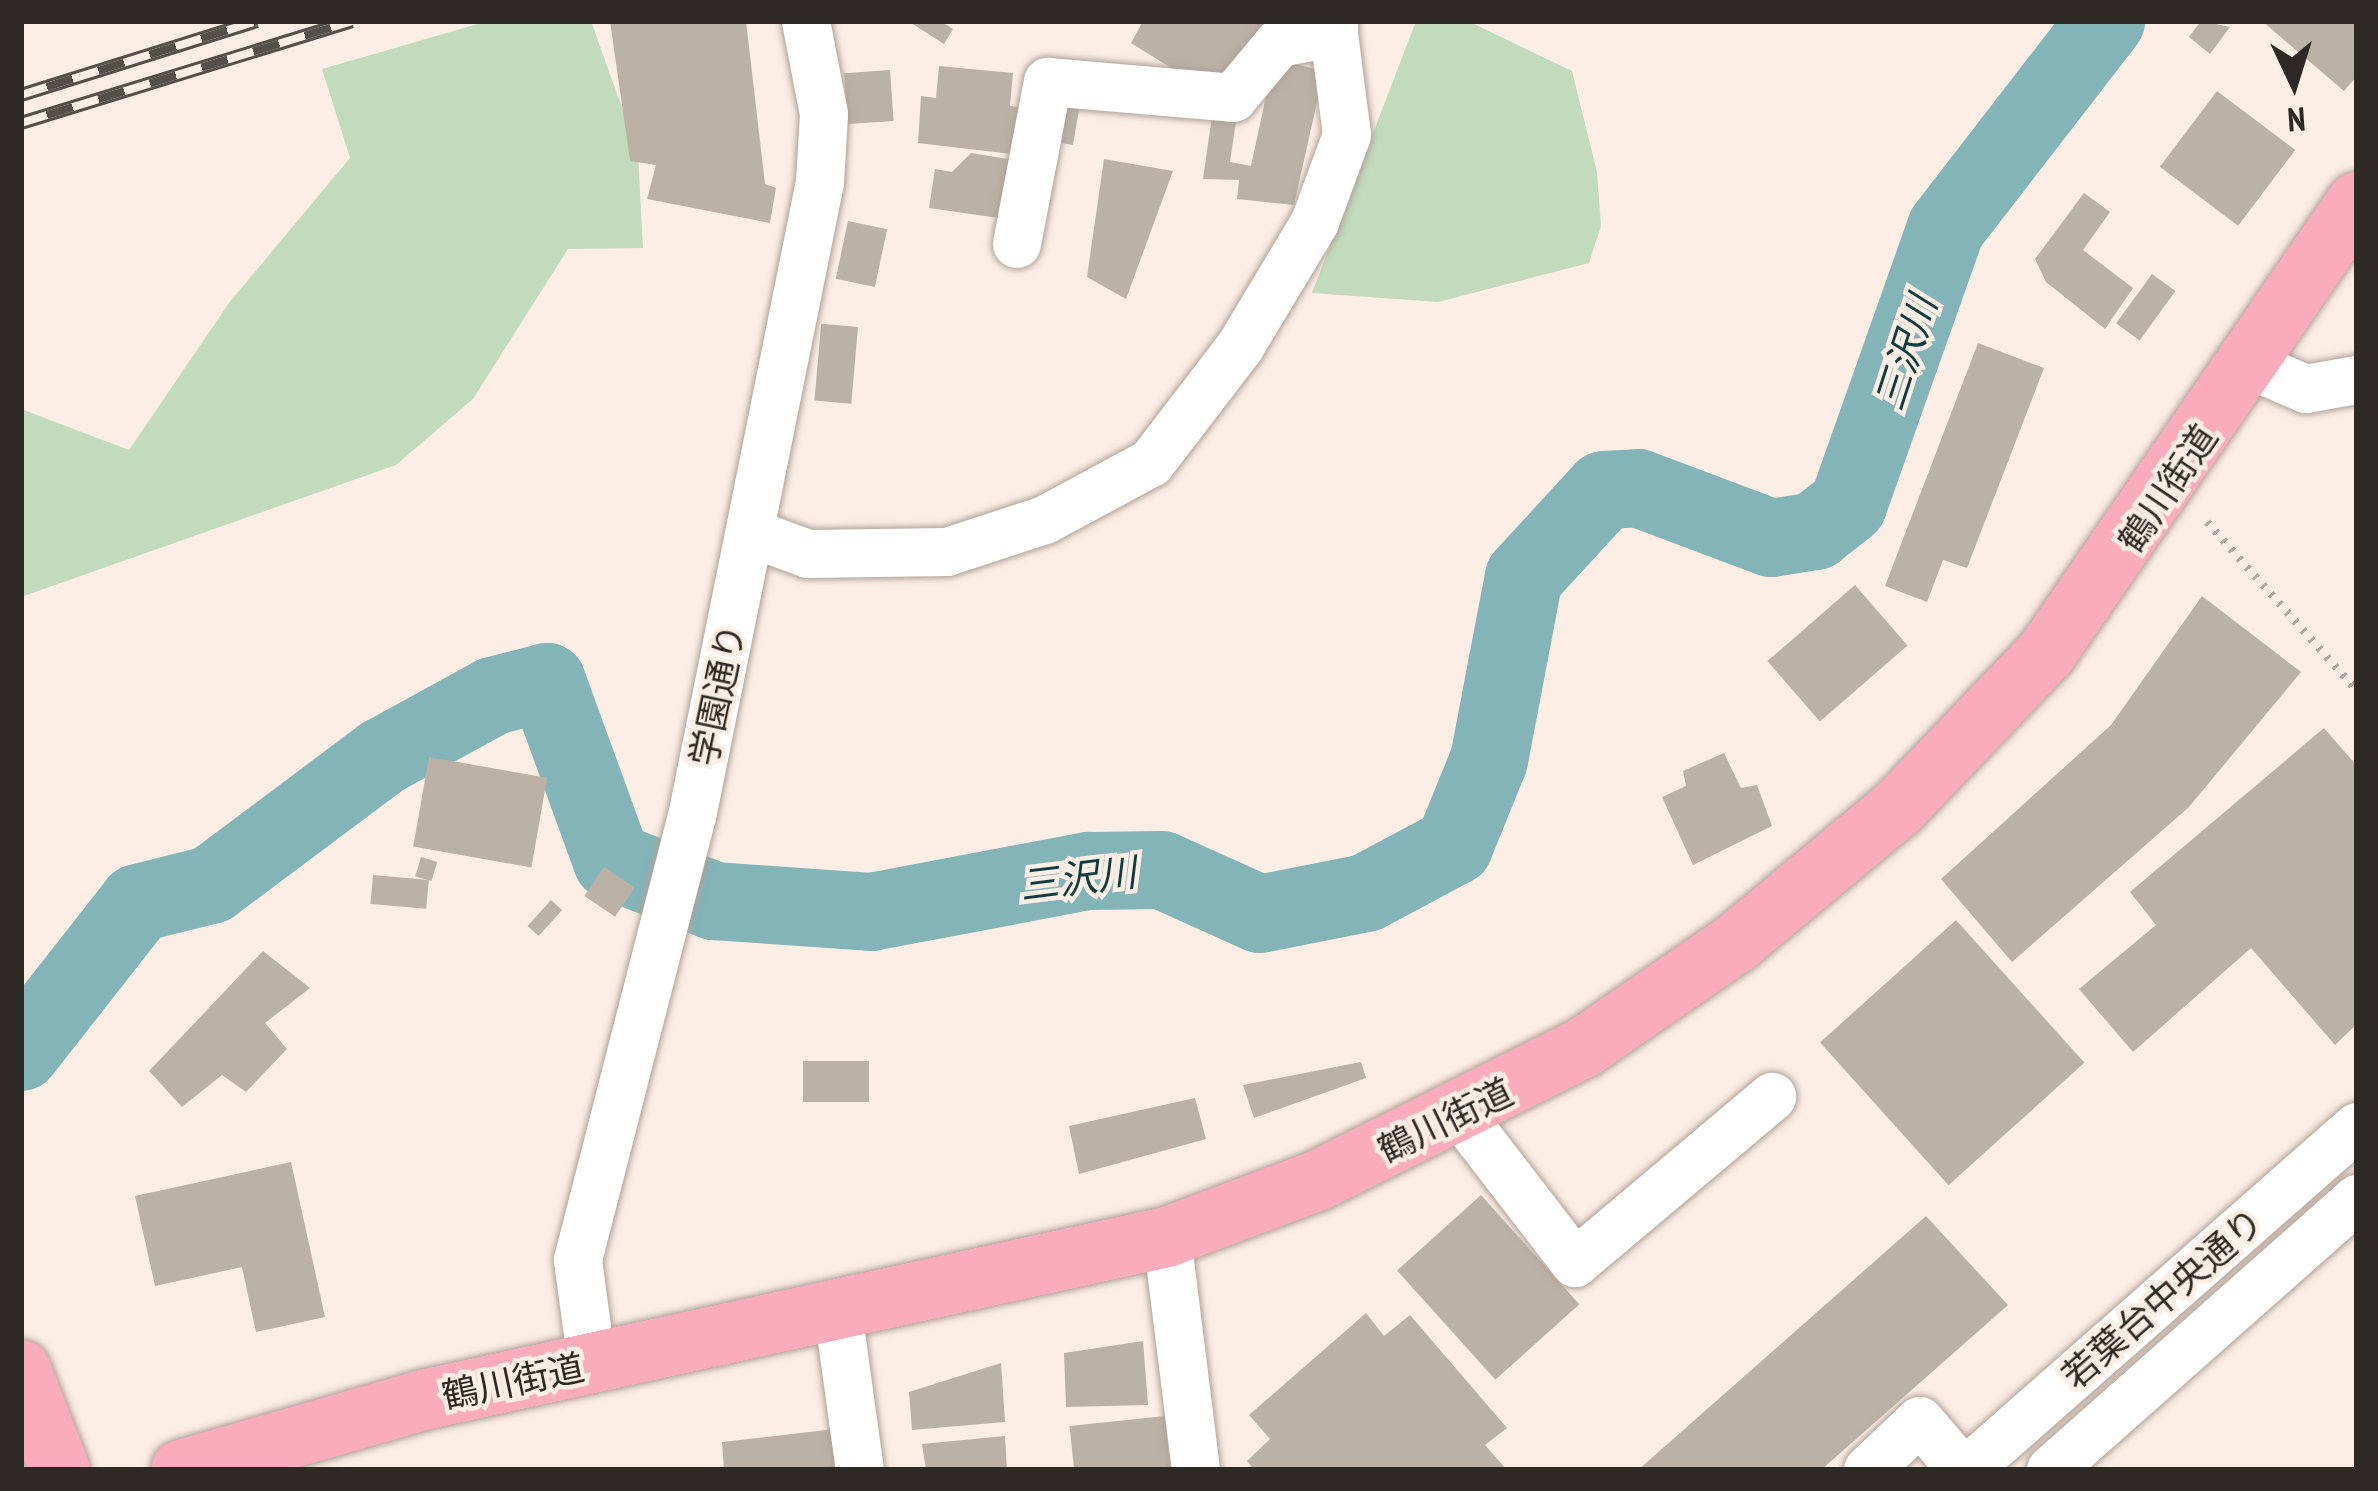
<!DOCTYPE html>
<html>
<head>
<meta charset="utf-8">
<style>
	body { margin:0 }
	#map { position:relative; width:2378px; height:1491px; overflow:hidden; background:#fceee4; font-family:"PT Sans Narrow","Noto Sans JP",sans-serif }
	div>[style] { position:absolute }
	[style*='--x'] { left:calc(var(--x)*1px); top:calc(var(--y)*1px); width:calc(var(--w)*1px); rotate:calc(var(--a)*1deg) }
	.green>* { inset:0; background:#c2dbbc }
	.river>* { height:78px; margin:-39px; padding:0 39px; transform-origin:39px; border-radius:39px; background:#82b4b8 }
	.building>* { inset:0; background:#bbb2a5; transform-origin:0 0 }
	.path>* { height:8px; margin-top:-4px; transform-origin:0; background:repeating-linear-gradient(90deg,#b2a8a0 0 3px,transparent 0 12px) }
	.roads { filter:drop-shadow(0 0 3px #afa298) drop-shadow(0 0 3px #afa298) }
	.minor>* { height:48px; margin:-24px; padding:0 24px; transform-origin:24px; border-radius:24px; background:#fff }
	.major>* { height:60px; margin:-30px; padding:0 30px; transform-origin:30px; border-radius:30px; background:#faacbc }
	.rail>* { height:14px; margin-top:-7px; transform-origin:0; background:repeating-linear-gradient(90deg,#fceee4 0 27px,#554f4a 0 54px); box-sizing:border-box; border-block:3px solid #554f4a }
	span { translate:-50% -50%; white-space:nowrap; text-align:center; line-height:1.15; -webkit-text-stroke:9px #fceee4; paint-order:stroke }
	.street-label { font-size:36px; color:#2d2925 }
	.water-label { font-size:39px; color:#0d3d40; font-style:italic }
	.frame { position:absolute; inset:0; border:24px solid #2d2925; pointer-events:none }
	.north { position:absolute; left:2234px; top:24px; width:120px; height:120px; -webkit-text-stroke:9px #fceee4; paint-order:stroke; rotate:176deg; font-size:33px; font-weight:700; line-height:48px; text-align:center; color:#2d2925 }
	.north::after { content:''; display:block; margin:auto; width:42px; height:54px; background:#2d2925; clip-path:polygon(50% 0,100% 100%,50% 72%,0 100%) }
</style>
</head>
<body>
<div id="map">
	<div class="green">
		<div style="clip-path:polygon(488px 21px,591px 21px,638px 153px,643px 248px,568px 249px,473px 399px,396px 465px,21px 597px,21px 409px,129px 450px,229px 303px,350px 158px,322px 69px)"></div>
		<div style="clip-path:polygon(1416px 21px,1468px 21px,1572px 71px,1597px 172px,1601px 226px,1589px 263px,1438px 302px,1312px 293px)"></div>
	</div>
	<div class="river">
		<div style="--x:21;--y:1052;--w:189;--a:-51.9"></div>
		<div style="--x:138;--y:903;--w:75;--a:-13.9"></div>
		<div style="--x:211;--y:885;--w:214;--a:-36.8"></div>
		<div style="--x:382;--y:757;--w:127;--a:-28.8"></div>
		<div style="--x:493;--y:696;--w:56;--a:-14.5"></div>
		<div style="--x:547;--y:682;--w:190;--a:70"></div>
		<div style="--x:612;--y:861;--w:110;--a:21.4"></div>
		<div style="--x:714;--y:901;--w:157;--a:4"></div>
		<div style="--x:871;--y:912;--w:222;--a:-10.7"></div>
		<div style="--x:1089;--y:871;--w:73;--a:-0.8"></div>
		<div style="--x:1162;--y:870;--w:107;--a:24.2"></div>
		<div style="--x:1260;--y:914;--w:108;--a:-11.2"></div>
		<div style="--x:1366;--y:893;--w:100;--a:-28.1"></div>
		<div style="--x:1454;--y:846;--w:93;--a:-67.9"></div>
		<div style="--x:1489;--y:760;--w:186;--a:-79.2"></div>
		<div style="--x:1524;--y:577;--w:118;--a:-47.4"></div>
		<div style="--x:1604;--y:490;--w:34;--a:-3"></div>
		<div style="--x:1638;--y:488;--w:142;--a:20.6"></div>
		<div style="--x:1771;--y:538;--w:45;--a:-9"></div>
		<div style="--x:1815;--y:531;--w:42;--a:-38.2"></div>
		<div style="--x:1848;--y:505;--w:294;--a:-70.5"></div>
		<div style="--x:1946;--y:228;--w:262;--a:-52.3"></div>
	</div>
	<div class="building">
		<div style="clip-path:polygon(610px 21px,746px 21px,765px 184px,776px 188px,770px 223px,647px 199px,656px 165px,630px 161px)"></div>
		<div style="clip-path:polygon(908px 21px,940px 21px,953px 29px,944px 44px)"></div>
		<div style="clip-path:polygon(1143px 21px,1273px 21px,1234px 84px,1176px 71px,1131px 43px)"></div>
		<div style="clip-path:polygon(2201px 21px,2230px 27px,2210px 54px,2189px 37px)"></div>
		<div style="clip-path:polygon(2262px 21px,2357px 21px,2357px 76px,2344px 91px)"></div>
		<div style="clip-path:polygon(1274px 59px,1324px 71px,1294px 205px,1237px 199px,1239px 180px,1203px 179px,1212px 116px,1236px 121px,1230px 162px,1251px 166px)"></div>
		<div style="clip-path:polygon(939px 66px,1013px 73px,1010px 106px,1027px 108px,1020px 155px,918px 143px,921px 96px,936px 98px)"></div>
		<div style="left:890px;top:70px;width:51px;height:46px;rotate:86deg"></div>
		<div style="left:1054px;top:91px;width:28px;height:50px;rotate:10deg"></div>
		<div style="left:2217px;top:91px;width:98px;height:95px;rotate:37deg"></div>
		<div style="clip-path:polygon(971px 153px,1020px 161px,1012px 220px,929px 208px,935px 169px,952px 172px)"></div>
		<div style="clip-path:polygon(1104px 159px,1173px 171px,1126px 299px,1087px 277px)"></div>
		<div style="clip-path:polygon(2084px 193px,2110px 212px,2083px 250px,2133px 288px,2105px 329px,2046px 282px,2035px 259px)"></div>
		<div style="left:848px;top:221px;width:40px;height:59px;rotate:12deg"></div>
		<div style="left:2152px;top:274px;width:29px;height:61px;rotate:36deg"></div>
		<div style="left:858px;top:327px;width:77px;height:37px;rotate:95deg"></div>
		<div style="clip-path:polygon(1978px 343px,2044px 368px,1967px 568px,1943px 560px,1927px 602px,1885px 586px)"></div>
		<div style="left:1855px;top:585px;width:80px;height:116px;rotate:49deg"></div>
		<div style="clip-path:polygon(2202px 596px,2301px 672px,2189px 807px,2012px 962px,1941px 879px,2111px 725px)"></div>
		<div style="clip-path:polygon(2324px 728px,2357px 766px,2357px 1024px,2335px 1045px,2251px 948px,2133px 1052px,2079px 989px,2156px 925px,2130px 892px)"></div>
		<div style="clip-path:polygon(1724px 753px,1741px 788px,1757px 785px,1772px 826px,1693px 865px,1662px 797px,1686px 786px,1683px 771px)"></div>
		<div style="left:429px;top:757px;width:120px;height:91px;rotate:10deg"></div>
		<div style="left:421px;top:857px;width:17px;height:20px;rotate:17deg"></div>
		<div style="left:604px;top:867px;width:37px;height:35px;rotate:34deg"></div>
		<div style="left:373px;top:875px;width:56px;height:29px;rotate:5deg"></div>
		<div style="left:551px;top:900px;width:15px;height:35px;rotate:42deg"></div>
		<div style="left:1956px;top:920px;width:192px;height:183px;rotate:48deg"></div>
		<div style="clip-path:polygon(263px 951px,310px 988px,265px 1023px,287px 1049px,246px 1092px,222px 1075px,182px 1107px,149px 1071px)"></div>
		<div style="left:803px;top:1061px;width:66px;height:41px"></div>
		<div style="clip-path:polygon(1361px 1062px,1366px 1078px,1254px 1118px,1243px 1085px)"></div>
		<div style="clip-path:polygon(1195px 1098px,1206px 1139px,1079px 1174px,1069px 1126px)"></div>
		<div style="clip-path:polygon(291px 1162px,325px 1317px,256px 1332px,242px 1267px,155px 1286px,135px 1196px)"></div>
		<div style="left:1481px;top:1195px;width:147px;height:113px;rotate:48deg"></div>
		<div style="clip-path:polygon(1926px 1216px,2008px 1305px,1821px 1470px,1638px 1470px)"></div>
		<div style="clip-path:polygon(1366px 1313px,1384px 1336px,1410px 1315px,1507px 1428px,1485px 1445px,1507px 1470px,1254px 1470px,1247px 1461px,1270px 1439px,1249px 1415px)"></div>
		<div style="clip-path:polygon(1143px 1341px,1148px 1405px,1066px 1407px,1064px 1353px)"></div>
		<div style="clip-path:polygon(1001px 1363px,1005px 1422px,912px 1430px,909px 1392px)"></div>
		<div style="left:1165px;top:1416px;width:54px;height:96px;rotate:84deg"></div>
		<div style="clip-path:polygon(835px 1429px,839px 1470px,724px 1470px,722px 1442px)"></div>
		<div style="clip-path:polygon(1005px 1436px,1007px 1470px,926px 1470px,922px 1444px)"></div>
	</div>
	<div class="path">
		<div style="--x:2207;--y:522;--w:226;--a:48.4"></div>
	</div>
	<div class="roads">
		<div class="minor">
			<div style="--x:1017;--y:244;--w:165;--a:-79.2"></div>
			<div style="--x:1048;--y:82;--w:186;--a:4.9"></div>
			<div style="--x:1233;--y:98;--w:72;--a:-50.1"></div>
			<div style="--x:1279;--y:43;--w:56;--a:-10.3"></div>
			<div style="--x:1334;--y:33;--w:12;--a:-90"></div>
			<div style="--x:2250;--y:365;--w:61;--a:23.2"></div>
			<div style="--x:2306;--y:389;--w:52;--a:-10"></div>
			<div style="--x:751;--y:533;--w:61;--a:20.2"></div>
			<div style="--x:808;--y:554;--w:139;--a:-0.8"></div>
			<div style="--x:947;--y:552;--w:103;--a:-18.1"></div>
			<div style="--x:1045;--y:520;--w:120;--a:-28.3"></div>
			<div style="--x:1151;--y:463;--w:146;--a:-52.5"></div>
			<div style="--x:1240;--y:347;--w:146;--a:-59"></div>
			<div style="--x:1315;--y:222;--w:93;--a:-69.8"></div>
			<div style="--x:1347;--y:135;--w:103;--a:-97.3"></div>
			<div style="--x:1461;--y:1115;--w:187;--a:52.4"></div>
			<div style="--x:1575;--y:1263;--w:258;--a:-40.1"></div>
			<div style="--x:1167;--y:1237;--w:235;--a:82.9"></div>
			<div style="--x:838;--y:1312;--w:160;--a:82.1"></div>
			<div style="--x:592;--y:1364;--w:105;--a:-97.7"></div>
			<div style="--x:578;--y:1260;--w:457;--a:-75.6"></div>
			<div style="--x:692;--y:817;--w:648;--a:-78.6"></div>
			<div style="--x:820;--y:182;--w:68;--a:-86.6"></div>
			<div style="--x:824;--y:114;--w:95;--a:-101"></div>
			<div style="--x:1868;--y:1470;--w:71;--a:-43.3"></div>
			<div style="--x:1920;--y:1421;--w:65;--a:49.4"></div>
			<div style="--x:1967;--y:1470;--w:519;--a:-41.33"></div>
			<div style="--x:2051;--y:1470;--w:409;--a:-41.5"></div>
		</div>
		<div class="major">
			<div style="--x:21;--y:1370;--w:107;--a:68.7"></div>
			<div style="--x:181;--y:1470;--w:252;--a:-16.1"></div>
			<div style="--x:423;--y:1400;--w:762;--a:-12.36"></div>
			<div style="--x:1167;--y:1237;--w:160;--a:-20.5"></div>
			<div style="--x:1317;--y:1181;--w:297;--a:-26.6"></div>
			<div style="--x:1583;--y:1048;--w:187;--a:-34.5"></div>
			<div style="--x:1737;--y:942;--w:209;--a:-39.8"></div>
			<div style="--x:1898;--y:808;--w:216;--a:-46.3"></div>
			<div style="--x:2047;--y:652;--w:546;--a:-55.44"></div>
		</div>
	</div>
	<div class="rail">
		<div style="--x:21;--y:95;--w:247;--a:-17.4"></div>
		<div style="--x:21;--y:123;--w:346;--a:-17.1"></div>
	</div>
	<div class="street-label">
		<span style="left:2167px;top:488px;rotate:-56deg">鶴川街道</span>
		<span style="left:717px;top:695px;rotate:-78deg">学園通り</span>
		<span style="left:1445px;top:1120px;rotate:-26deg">鶴川街道</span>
		<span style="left:2162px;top:1298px;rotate:-41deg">若葉台中央通り</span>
		<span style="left:513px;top:1381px;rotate:-12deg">鶴川街道</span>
	</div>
	<div class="water-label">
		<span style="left:1906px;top:353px;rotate:-72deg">三沢川</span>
		<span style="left:1078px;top:879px;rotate:-7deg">三沢川</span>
	</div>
	<div class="frame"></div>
	<div class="north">N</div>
</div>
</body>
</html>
